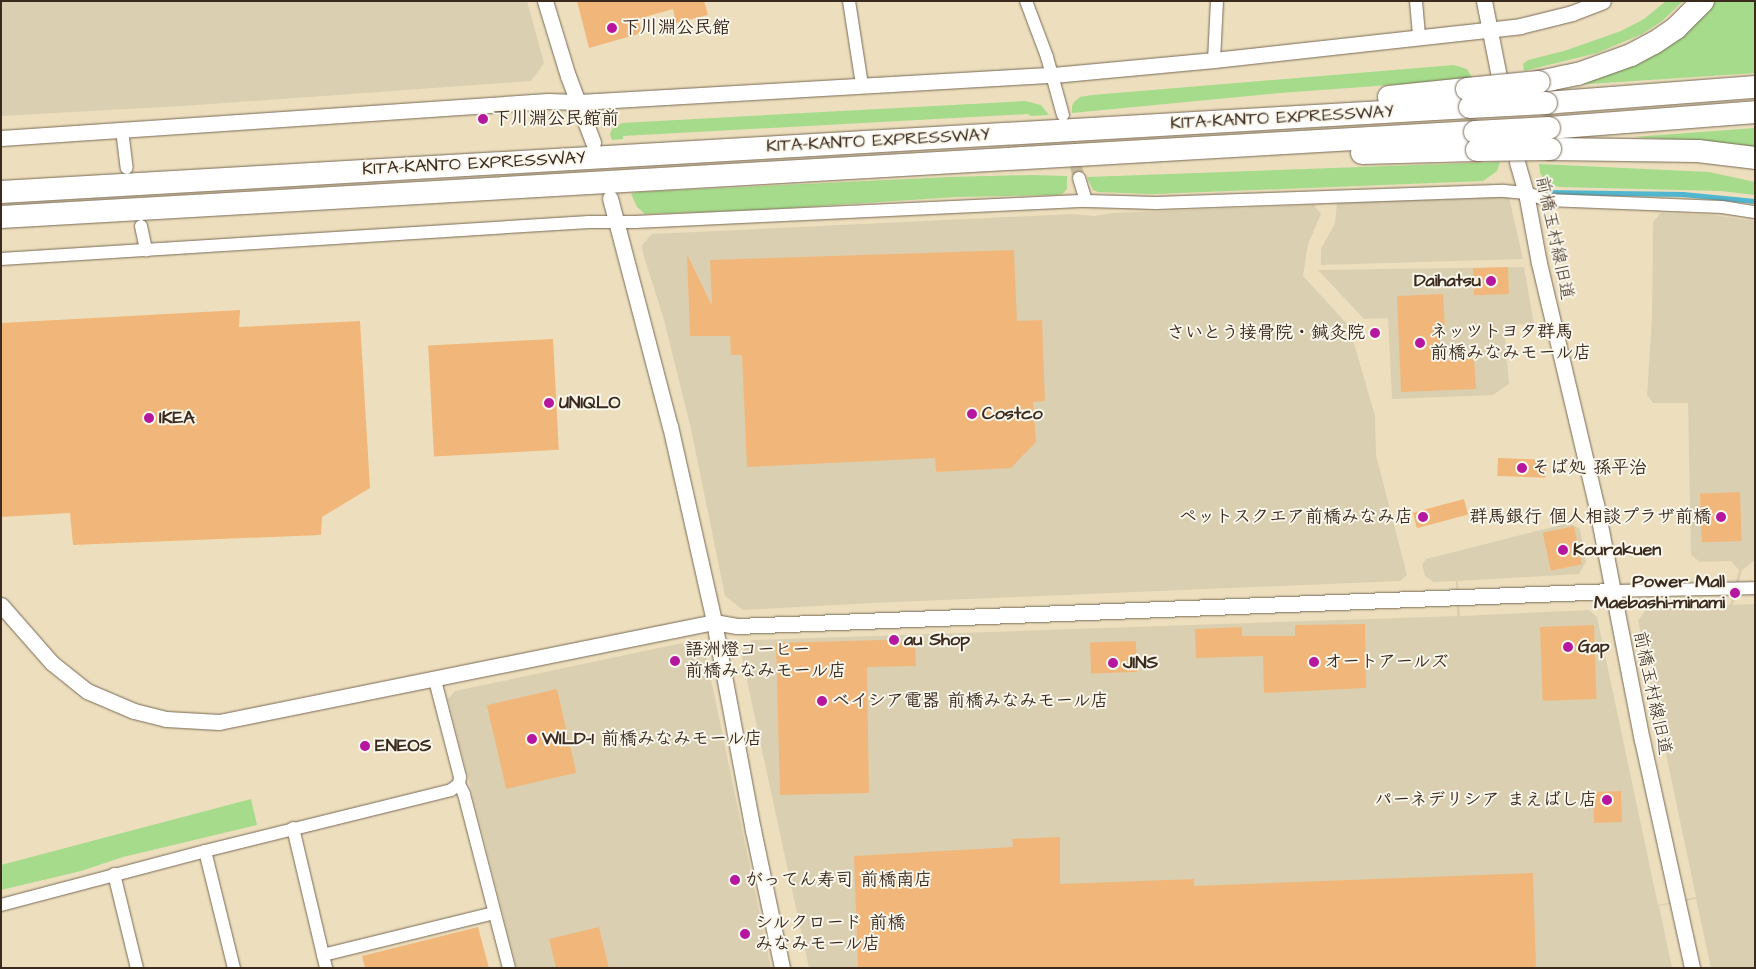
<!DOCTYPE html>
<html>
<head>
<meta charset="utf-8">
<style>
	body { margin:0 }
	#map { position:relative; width:1756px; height:969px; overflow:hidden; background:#eddfbe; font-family:"Architects Daughter","Klee One",sans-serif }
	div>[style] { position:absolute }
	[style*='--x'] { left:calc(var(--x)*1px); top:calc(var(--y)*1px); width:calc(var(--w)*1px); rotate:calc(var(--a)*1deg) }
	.built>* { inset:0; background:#dad0b1 }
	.green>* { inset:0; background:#a5db8b }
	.stream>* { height:4.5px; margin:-2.25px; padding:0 2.25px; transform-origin:2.25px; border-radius:2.25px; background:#51b7d0 }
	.building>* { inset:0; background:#f1b77a; transform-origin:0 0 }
	.minor-tunnel>* { height:12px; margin-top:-6px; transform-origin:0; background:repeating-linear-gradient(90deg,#c9bb9e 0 12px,transparent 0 18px) }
	.roads { filter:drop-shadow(0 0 1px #796956) drop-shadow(0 0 1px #796956) }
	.minor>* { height:12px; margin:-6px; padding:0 6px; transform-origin:6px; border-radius:6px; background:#fff }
	.tertiary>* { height:15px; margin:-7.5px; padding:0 7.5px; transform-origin:7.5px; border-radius:7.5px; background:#fff }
	.motorway>* { height:22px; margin:-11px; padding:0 11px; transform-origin:11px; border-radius:11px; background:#fff }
	.bridges { filter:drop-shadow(0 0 1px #796956) drop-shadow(0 0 1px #796956) }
	.motorway-bridge>* { height:22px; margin:-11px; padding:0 11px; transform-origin:11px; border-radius:11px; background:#fff }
	.dots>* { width:14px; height:14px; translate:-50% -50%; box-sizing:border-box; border:2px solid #fbf7ec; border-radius:50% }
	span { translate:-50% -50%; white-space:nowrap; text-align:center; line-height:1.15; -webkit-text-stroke:4px #fbf7ec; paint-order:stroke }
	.poi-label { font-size:18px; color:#3b2a1e; font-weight:700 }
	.left { translate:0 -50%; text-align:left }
	.right { translate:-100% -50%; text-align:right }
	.street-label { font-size:18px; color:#3b2a1e }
	.frame { position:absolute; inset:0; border:2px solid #3b2a1e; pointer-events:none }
</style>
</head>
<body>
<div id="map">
	<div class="built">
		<div style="clip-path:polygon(1px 1px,527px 1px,544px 63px,531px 81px,183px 106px,1px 116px)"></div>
		<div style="clip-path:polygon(1509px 197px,1523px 259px,1321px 265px,1321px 249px,1335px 223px,1337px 203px)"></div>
		<div style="clip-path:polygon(1314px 205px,1321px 214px,1308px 244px,1303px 276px,1349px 326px,1375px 416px,1376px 455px,1407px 575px,1400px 581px,871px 603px,743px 610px,725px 596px,691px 429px,664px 320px,643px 254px,642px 245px,652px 234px,1071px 214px,1095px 216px,1111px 213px)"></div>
		<div style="clip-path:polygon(1661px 213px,1712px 215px,1755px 221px,1755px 560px,1742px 570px,1733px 605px,1755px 604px,1755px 968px,1711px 968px,1696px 899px,1659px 906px,1672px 968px,809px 968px,741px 653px,752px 640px,1457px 616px,1456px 581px,1434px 582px,1425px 576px,1422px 565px,1426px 559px,1569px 523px,1580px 529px,1586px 562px,1579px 574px,1458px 581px,1460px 616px,1589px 610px,1597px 617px,1658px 905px,1696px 897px,1638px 621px,1647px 608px,1730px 605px,1739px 570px,1731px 561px,1700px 562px,1691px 555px,1688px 403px,1653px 403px,1647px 395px,1652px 317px,1653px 222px)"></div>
		<div style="clip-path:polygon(1524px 267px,1534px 324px,1504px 325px,1509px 384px,1493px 395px,1392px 399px,1388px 318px,1364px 319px,1318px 270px)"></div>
		<div style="clip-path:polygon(692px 641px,705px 650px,771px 968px,517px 968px,448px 699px,455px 691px)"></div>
	</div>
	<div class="green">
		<div style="clip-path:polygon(1666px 1px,1683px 1px,1662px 21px,1642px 34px,1597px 53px,1524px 71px,1523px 64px,1528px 60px,1564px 51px,1621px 31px,1644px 19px)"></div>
		<div style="clip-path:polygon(1715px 1px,1755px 1px,1755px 73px,1574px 85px,1698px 19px)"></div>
		<div style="clip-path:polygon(1454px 65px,1467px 69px,1473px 79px,1280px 93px,1072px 113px,1072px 106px,1074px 102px,1080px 97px,1092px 95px)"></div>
		<div style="clip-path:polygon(1025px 101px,1041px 105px,1049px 115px,1031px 116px,1028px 114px,623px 136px,623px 139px,612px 140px,610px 134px,612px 129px,622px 123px)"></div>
		<div style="clip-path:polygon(1755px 128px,1755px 149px,1712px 142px,1633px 137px)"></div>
		<div style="clip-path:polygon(1500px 162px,1497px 171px,1483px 181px,1153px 194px,1098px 192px,1093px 190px,1087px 177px)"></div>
		<div style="clip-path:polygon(1539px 164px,1709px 172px,1755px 182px,1755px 195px,1721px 191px,1560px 187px,1550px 185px,1545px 181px,1540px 173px)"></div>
		<div style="clip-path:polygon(1032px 175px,1067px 176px,1067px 189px,1062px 194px,1055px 195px,956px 197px,758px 210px,645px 214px,637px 207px,631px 194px,639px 192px,949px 177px)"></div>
		<div style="clip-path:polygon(251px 799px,257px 825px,123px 857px,81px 871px,1px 890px,1px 865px)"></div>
	</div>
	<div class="stream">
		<div style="--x:1547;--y:192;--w:136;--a:0.8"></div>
		<div style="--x:1683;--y:194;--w:72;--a:5.6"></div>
	</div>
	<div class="building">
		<div style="clip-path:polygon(577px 1px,704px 1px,708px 15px,676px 23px,673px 9px,638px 19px,642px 33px,589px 48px)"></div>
		<div style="clip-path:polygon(1014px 250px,1017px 321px,1042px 320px,1045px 401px,1033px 402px,1036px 442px,1011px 468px,936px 472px,935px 458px,747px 467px,742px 355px,731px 355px,730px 336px,690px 336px,687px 254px,712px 306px,710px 260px)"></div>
		<div style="left:1508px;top:267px;width:27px;height:35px;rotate:88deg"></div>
		<div style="clip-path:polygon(1443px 294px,1445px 327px,1439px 327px,1441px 360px,1474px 359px,1476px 389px,1401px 392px,1397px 296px)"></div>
		<div style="clip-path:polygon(240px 310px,239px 327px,360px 321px,370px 488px,322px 517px,321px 535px,73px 545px,70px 513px,1px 517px,1px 323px)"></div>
		<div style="left:553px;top:339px;width:111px;height:125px;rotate:87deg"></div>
		<div style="left:1498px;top:458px;width:48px;height:18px;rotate:2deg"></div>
		<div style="left:1740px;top:492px;width:49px;height:40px;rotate:88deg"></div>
		<div style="left:1464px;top:499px;width:16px;height:53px;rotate:75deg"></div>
		<div style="left:1574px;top:526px;width:39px;height:32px;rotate:78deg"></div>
		<div style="clip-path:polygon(1365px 624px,1366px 688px,1264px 693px,1263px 656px,1196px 658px,1195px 629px,1242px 627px,1242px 636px,1295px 636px,1295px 625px)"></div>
		<div style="left:1594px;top:625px;width:74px;height:54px;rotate:88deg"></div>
		<div style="clip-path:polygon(915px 639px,916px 666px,867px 667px,869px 793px,780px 795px,776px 643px)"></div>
		<div style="left:1136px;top:641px;width:31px;height:46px;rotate:88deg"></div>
		<div style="left:557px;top:689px;width:86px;height:72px;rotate:77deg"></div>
		<div style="left:1621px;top:791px;width:31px;height:28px;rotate:88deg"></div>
		<div style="clip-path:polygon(1060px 837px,1060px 884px,1194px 879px,1194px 886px,1533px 873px,1536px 968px,858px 968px,854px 856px,1013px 847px,1012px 839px)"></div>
		<div style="clip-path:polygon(478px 927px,489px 968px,365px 968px,362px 956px)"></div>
		<div style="clip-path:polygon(599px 927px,609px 968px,556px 968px,549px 939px)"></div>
	</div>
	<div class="minor-tunnel">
		<div style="--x:1066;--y:127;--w:53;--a:75.7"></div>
	</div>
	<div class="roads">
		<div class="minor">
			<div style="--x:849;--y:1;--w:85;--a:81.2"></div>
			<div style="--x:1026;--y:1;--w:60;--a:69.4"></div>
			<div style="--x:1047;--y:57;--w:60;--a:74.6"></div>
			<div style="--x:1416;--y:1;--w:36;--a:85"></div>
			<div style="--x:1214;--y:60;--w:59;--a:-87.1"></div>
			<div style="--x:122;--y:130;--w:38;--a:83"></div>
			<div style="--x:1079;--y:178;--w:24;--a:73"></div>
			<div style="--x:141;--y:226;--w:25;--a:78"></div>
			<div style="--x:1;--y:259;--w:589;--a:-3.6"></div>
			<div style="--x:589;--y:222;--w:46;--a:0"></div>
			<div style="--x:635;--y:222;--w:451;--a:-2.7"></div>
			<div style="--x:1086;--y:201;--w:70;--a:1.6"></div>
			<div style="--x:1156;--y:203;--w:348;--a:-2"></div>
			<div style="--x:1504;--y:191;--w:22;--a:5"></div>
			<div style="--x:1526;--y:193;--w:22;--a:18"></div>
			<div style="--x:1547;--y:200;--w:175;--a:2.3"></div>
			<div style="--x:1722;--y:207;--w:33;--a:9"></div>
			<div style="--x:1612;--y:591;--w:143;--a:-1.2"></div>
			<div style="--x:459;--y:784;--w:11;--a:63"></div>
			<div style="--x:464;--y:794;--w:180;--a:75.5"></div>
			<div style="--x:293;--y:828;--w:144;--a:76.7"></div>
			<div style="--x:205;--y:851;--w:121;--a:76.1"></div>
			<div style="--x:114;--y:874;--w:97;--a:76.3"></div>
			<div style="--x:1;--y:905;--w:211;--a:-14.8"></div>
			<div style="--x:205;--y:851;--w:253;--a:-13.9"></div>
			<div style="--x:451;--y:790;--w:10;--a:-37"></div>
			<div style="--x:459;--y:784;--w:7;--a:-82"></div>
			<div style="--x:460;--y:777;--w:100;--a:-104.5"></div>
			<div style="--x:323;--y:955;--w:176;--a:-13.8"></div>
		</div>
		<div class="tertiary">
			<div style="--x:545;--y:1;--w:78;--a:73"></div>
			<div style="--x:568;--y:76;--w:71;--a:69.3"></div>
			<div style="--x:1484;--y:1;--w:77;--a:78.8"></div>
			<div style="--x:1;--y:138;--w:548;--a:-3.87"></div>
			<div style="--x:548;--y:101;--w:30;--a:2"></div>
			<div style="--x:578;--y:102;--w:476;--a:-3.3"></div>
			<div style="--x:1053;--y:75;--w:162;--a:-5.3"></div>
			<div style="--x:1214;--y:60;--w:308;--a:-6.3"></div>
			<div style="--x:1520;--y:26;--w:54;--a:-14"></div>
			<div style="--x:1572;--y:13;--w:33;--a:-21"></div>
			<div style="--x:1517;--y:162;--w:32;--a:74"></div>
			<div style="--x:1526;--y:193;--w:71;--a:79.5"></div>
			<div style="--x:1539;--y:263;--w:248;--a:76.7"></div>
			<div style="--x:1596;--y:504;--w:240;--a:79"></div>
			<div style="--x:1642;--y:740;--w:233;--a:77.6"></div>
			<div style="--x:610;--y:198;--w:236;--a:75.3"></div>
			<div style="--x:670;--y:426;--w:201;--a:77.3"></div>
			<div style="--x:714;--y:622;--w:212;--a:79.4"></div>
			<div style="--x:753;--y:830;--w:141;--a:78.1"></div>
			<div style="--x:1;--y:605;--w:77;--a:48.7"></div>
			<div style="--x:52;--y:663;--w:45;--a:38.7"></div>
			<div style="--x:87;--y:691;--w:51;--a:23.1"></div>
			<div style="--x:134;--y:711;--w:33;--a:14"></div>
			<div style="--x:166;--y:719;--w:53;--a:3.2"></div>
			<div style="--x:219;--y:722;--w:505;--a:-11.42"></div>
			<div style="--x:714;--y:622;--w:23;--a:10"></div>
			<div style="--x:737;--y:626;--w:876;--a:-2.29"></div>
		</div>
		<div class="motorway">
			<div style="--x:1539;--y:82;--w:40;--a:-12"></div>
			<div style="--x:1578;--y:74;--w:56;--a:-19.7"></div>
			<div style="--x:1631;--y:55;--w:26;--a:-28"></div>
			<div style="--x:1654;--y:43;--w:27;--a:-34"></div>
			<div style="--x:1676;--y:28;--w:38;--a:-45"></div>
			<div style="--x:1389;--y:97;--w:78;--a:-5.9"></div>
			<div style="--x:1546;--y:103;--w:210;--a:-4.4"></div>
			<div style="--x:1549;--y:128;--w:207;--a:-4.4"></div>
			<div style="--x:1550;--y:149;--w:148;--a:0.8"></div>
			<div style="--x:1698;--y:151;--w:57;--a:7"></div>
			<div style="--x:1362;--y:153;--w:115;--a:-1.5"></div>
			<div style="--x:1;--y:192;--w:1471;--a:-3.31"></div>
			<div style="--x:1;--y:217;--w:1476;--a:-3.3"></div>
		</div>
	</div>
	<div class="bridges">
		<div class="motorway-bridge">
			<div style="--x:1467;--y:89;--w:72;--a:-5.6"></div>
			<div style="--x:1470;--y:107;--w:76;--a:-3"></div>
			<div style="--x:1475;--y:132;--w:74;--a:-3.1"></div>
			<div style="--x:1477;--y:150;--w:73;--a:-0.8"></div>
		</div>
	</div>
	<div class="dots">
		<div style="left:612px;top:28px;background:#b5179e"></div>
		<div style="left:483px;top:119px;background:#b5179e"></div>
		<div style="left:1491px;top:281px;background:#b5179e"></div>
		<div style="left:1375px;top:333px;background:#b5179e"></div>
		<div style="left:1420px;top:343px;background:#b5179e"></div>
		<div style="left:549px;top:403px;background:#b5179e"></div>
		<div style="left:972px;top:414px;background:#b5179e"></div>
		<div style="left:149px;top:418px;background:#b5179e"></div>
		<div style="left:1522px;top:468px;background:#b5179e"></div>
		<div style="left:1423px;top:517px;background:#b5179e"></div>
		<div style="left:1721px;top:517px;background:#b5179e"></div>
		<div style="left:1563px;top:550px;background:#b5179e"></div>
		<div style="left:1735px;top:593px;background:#b5179e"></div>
		<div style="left:894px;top:640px;background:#b5179e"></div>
		<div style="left:1568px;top:647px;background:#b5179e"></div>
		<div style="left:675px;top:661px;background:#b5179e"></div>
		<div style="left:1314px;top:662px;background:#b5179e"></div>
		<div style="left:1113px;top:663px;background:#b5179e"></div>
		<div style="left:822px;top:701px;background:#b5179e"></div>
		<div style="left:532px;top:739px;background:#b5179e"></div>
		<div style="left:365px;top:746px;background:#b5179e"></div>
		<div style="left:1607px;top:800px;background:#b5179e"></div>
		<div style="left:735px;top:880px;background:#b5179e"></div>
		<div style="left:745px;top:934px;background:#b5179e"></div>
	</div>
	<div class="poi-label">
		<span class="left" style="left:622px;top:28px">下川淵公民館</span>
		<span class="left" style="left:493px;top:119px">下川淵公民館前</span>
		<span class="right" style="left:1481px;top:281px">Daihatsu</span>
		<span class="right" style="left:1365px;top:333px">さいとう接骨院・鍼灸院</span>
		<span class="left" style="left:1430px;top:343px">ネッツトヨタ群馬<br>前橋みなみモール店</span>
		<span class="left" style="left:559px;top:403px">UNIQLO</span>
		<span class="left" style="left:982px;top:414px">Costco</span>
		<span class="left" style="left:159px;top:418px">IKEA</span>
		<span class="left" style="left:1532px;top:468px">そば処 孫平治</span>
		<span class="right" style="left:1413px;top:517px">ペットスクエア前橋みなみ店</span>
		<span class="right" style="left:1711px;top:517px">群馬銀行 個人相談プラザ前橋</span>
		<span class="left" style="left:1573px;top:550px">Kourakuen</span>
		<span class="right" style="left:1725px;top:593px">Power Mall<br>Maebashi-minami</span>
		<span class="left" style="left:904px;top:640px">au Shop</span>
		<span class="left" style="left:1578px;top:647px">Gap</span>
		<span class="left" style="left:685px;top:661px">語洲燈コーヒー<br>前橋みなみモール店</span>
		<span class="left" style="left:1324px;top:662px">オートアールズ</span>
		<span class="left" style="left:1123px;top:663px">JINS</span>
		<span class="left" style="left:832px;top:701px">ベイシア電器 前橋みなみモール店</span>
		<span class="left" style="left:542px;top:739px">WILD-1 前橋みなみモール店</span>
		<span class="left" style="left:375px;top:746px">ENEOS</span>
		<span class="right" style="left:1597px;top:800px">パーネデリシア まえばし店</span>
		<span class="left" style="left:745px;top:880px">がってん寿司 前橋南店</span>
		<span class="left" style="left:755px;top:934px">シルクロード 前橋<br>みなみモール店</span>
	</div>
	<div class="street-label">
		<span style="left:1282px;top:118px;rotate:-3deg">KITA-KANTO EXPRESSWAY</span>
		<span style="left:878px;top:141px;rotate:-3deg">KITA-KANTO EXPRESSWAY</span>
		<span style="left:474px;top:164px;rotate:-3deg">KITA-KANTO EXPRESSWAY</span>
		<span style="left:1554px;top:238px;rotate:78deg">前橋玉村線旧道</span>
		<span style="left:1652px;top:693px;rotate:78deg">前橋玉村線旧道</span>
	</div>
	<div class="frame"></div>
</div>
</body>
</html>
